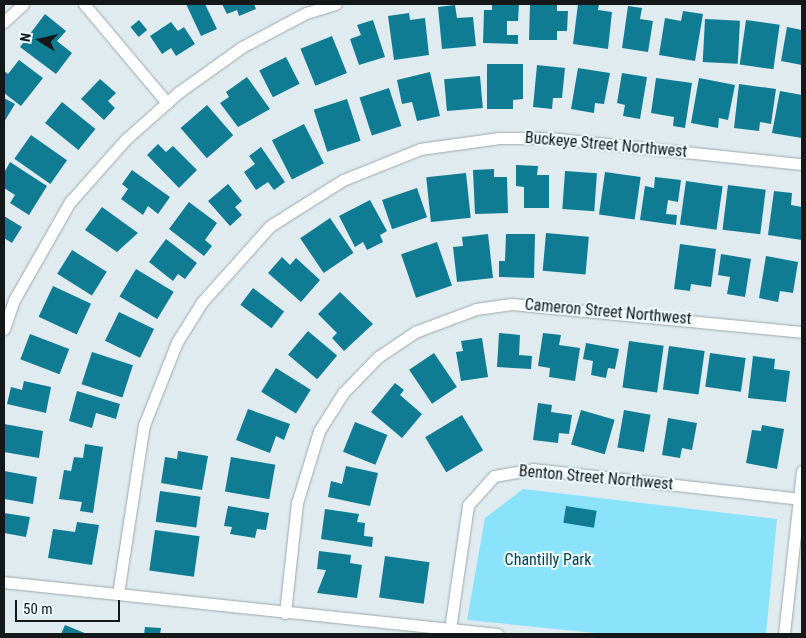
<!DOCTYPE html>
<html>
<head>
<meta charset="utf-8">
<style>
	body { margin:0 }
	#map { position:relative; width:806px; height:638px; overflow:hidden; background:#dfebef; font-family:"Roboto Condensed",sans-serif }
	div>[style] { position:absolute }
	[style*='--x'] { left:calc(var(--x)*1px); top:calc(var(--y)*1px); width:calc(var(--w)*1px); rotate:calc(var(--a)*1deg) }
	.green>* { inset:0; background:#8ae2fb }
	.building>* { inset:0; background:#0f7c94; transform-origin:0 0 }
	.roads { filter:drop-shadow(0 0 1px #9ba7aa) drop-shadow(0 0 1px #9ba7aa) }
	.minor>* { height:11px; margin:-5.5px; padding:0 5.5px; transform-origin:5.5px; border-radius:5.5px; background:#fff }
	span { translate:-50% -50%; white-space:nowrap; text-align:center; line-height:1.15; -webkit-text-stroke:4px #ecf9fd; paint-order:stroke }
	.street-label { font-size:16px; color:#141819 }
	.park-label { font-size:16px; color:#043f4c }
	.frame { position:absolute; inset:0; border:5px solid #141819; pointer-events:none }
	.north { position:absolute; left:15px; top:15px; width:50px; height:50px; -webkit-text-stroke:4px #ecf9fd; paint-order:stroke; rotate:280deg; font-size:14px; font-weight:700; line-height:20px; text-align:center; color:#141819 }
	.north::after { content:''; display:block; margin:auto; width:18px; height:22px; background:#141819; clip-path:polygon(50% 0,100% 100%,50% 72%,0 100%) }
	.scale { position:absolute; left:15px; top:600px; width:105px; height:22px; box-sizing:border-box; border:2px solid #141819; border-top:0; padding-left:6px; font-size:15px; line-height:18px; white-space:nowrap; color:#141819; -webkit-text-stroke:4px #ecf9fd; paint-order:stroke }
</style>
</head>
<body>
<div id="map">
	<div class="green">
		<div style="clip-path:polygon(523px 489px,777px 519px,766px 634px,606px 634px,467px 620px,485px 518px)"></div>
	</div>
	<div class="building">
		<div style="clip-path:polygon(186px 4px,205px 4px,217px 29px,201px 36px)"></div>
		<div style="clip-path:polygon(222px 4px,254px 4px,256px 9px,239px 16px,237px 10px,227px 14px)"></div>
		<div style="clip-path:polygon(492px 4px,519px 4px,518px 21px,507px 21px,507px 35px,518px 35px,518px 44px,483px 43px,484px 10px,492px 10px)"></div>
		<div style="clip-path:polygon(530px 4px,557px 4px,557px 11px,568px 11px,567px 31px,557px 31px,557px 40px,529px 40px)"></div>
		<div style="clip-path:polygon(578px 4px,599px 4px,598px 10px,612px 12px,608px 49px,573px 44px)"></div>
		<div style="clip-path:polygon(455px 5px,457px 18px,473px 17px,476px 46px,442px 49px,438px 7px)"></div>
		<div style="clip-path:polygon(628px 6px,642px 8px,640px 19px,653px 21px,648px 52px,622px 48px)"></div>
		<div style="clip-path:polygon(683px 11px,703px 14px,695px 61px,659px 55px,665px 18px,681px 21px)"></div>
		<div style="clip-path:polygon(409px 13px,410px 20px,425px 18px,429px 55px,394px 60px,388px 16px)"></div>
		<div style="clip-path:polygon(45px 14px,66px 31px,57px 41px,72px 53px,56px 74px,20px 47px)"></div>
		<div style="left:705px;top:19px;width:35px;height:43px;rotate:3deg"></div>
		<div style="left:139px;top:20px;width:13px;height:11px;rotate:51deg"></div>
		<div style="clip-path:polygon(373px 20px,385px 57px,359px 65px,350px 39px,361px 35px,357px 25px)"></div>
		<div style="left:746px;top:20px;width:34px;height:45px;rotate:8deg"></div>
		<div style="clip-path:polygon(171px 22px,178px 31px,184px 27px,195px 44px,176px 56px,171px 48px,162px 54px,150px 36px)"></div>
		<div style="clip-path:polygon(787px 27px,802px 30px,802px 65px,781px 61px)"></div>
		<div style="left:332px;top:36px;width:40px;height:34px;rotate:68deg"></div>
		<div style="left:286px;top:57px;width:30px;height:30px;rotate:63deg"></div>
		<div style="clip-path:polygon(19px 60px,43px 78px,21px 106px,4px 93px,4px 71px,8px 74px)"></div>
		<div style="clip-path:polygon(487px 64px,523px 64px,523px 99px,513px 100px,513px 109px,487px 109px)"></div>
		<div style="clip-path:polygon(537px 65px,565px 68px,562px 98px,553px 98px,552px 109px,533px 107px)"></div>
		<div style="clip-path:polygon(578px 68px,610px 73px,604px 104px,595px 103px,594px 113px,571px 109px)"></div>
		<div style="clip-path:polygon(430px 72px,440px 116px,417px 121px,412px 102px,402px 104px,397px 80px)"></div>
		<div style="clip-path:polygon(622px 73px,647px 77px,640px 119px,623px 116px,625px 105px,617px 103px)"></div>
		<div style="left:480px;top:76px;width:32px;height:36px;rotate:85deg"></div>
		<div style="clip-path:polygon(247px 77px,270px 109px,238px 127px,220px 103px,229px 97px,226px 92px)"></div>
		<div style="clip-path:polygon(656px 78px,692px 83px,685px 128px,673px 126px,674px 117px,651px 113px)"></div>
		<div style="clip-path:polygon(699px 78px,735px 85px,728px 120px,719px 118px,718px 128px,691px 123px)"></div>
		<div style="clip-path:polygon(100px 79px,116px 93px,108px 101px,115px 108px,104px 120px,81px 99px)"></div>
		<div style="clip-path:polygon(739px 84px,776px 89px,771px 124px,760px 122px,759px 131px,734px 128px)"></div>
		<div style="left:389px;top:88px;width:40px;height:31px;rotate:72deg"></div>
		<div style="clip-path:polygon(780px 91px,802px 95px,802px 138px,772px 133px)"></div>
		<div style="clip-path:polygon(4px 98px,15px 104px,4px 122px)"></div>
		<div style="left:347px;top:99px;width:44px;height:35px;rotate:72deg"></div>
		<div style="left:62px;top:102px;width:43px;height:27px;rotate:39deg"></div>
		<div style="left:207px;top:105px;width:40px;height:35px;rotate:49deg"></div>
		<div style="left:304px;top:124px;width:44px;height:36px;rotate:63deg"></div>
		<div style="left:31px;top:135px;width:44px;height:29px;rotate:35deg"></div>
		<div style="clip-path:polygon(158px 144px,166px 152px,173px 146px,197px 170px,179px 188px,147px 155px)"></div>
		<div style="clip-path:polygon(261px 147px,285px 182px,274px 190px,268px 182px,256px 190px,244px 172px,255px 164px,249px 156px)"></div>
		<div style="clip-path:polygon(10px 162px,47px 186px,29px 215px,10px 203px,15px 195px,4px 188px,4px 173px)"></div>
		<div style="clip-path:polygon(516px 165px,538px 166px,537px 175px,549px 175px,549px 208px,524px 208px,524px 187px,516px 186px)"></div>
		<div style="clip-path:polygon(494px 169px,494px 177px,507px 177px,508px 213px,475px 214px,473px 170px)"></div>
		<div style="clip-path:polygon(132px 170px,170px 197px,158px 214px,148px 206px,143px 215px,121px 199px,128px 189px,122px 184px)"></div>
		<div style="left:565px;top:171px;width:32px;height:38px;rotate:4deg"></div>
		<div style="left:605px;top:172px;width:36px;height:43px;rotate:8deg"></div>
		<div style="left:466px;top:173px;width:45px;height:40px;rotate:84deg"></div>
		<div style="clip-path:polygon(655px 177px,681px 180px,678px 202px,668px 200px,666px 214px,677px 215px,676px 225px,640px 220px,645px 186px,654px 188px)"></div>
		<div style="left:686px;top:181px;width:37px;height:44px;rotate:8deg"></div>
		<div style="clip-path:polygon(228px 184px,242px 201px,235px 207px,242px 215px,230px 226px,208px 201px)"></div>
		<div style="left:728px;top:185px;width:38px;height:45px;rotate:7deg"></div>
		<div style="left:417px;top:188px;width:31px;height:37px;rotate:71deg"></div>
		<div style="clip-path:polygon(774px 191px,792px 193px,791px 205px,802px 207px,802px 240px,768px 235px)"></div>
		<div style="clip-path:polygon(370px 200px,387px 231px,380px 235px,383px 242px,367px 250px,363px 242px,355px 247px,339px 216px)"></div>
		<div style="clip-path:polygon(189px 202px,217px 223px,205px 240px,212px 246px,204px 256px,169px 229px)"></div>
		<div style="clip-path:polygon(102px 207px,138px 233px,117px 252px,85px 230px)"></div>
		<div style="clip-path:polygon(4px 216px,22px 227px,12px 243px,4px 238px)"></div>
		<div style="left:330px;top:218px;width:42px;height:36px;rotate:56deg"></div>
		<div style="left:546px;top:233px;width:43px;height:38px;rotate:5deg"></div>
		<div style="clip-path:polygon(488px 234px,493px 278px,457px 282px,453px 247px,463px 246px,462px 237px)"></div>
		<div style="clip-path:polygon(506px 234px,535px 234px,534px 278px,499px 277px,499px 261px,505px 261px)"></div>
		<div style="clip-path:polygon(166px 239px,197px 263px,185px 279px,178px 274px,173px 281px,149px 262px)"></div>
		<div style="left:437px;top:242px;width:46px;height:38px;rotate:71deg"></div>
		<div style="clip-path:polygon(680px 244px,716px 249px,711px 287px,691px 284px,690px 291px,674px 289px)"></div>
		<div style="left:72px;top:250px;width:41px;height:28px;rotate:32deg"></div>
		<div style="clip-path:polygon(721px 254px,751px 259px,745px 297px,727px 294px,730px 277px,718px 275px)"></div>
		<div style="clip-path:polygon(766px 256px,798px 262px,793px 293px,780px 291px,778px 302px,759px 298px)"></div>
		<div style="clip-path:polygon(282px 257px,290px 265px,296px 258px,320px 280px,301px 302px,268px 273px)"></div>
		<div style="left:136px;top:269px;width:44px;height:32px;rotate:31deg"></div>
		<div style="left:53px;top:286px;width:42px;height:34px;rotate:25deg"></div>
		<div style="left:253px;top:288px;width:39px;height:21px;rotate:37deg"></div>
		<div style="clip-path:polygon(340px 292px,373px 324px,344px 351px,332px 338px,337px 333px,318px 314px)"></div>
		<div style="left:119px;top:312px;width:39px;height:32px;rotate:26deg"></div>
		<div style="left:308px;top:331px;width:38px;height:31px;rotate:40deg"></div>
		<div style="clip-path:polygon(499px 333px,520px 335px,519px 355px,532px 356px,531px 369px,497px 367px)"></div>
		<div style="clip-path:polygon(543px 333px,561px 335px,559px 345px,580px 348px,575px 381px,549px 377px,550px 368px,538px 366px)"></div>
		<div style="left:30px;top:334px;width:42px;height:27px;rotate:21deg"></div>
		<div style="clip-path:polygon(482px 338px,488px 377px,461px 381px,456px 352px,463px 351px,461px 341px)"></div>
		<div style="left:629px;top:341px;width:35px;height:47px;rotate:8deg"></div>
		<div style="clip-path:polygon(586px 343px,619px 349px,615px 369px,608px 368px,606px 378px,591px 375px,593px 361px,583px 359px)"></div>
		<div style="left:669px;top:346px;width:36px;height:44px;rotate:8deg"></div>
		<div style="left:92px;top:352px;width:43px;height:34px;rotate:18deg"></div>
		<div style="left:434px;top:353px;width:41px;height:30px;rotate:56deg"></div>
		<div style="left:710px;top:353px;width:36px;height:34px;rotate:8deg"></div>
		<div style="clip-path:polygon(753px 356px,775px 359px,774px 369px,790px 371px,786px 402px,748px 398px)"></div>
		<div style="left:276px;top:368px;width:41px;height:28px;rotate:32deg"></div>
		<div style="clip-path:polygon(24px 381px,51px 387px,46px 413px,7px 404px,11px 387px,22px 390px)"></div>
		<div style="clip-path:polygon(395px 383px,404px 390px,400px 395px,422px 414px,402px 438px,371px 412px)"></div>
		<div style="clip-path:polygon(77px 391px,120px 404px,116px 419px,96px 413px,92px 428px,69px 421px)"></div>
		<div style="clip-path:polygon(538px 403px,552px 405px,551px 412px,572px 415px,569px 434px,559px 433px,558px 443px,533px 440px)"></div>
		<div style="clip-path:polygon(248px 409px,290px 424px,284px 440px,276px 436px,270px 453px,236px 440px)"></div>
		<div style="left:581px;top:410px;width:35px;height:36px;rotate:16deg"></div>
		<div style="left:624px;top:410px;width:27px;height:38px;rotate:10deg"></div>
		<div style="left:462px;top:415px;width:41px;height:43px;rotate:59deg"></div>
		<div style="clip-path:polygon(668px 418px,697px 423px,692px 450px,682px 448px,680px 458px,662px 455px)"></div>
		<div style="left:355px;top:422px;width:35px;height:32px;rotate:22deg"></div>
		<div style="clip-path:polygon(4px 424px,43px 431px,39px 458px,4px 452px)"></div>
		<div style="clip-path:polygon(762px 425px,784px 429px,777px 469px,746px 463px,752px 430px,761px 431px)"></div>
		<div style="clip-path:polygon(85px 444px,103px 447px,93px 513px,80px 511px,82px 502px,59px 499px,64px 470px,71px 471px,74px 457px,83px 458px)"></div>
		<div style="clip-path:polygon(178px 451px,208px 456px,202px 490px,161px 483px,165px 457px,177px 459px)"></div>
		<div style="left:231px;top:457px;width:45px;height:35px;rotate:10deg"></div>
		<div style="clip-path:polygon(346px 466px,378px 473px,370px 506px,328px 497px,331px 481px,342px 484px)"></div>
		<div style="clip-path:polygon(4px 471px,37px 477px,33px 504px,4px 499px)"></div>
		<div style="left:160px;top:491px;width:41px;height:31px;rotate:8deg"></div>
		<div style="clip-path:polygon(228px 506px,269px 513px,266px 530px,257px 529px,255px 538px,230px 534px,232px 527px,224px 526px)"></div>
		<div style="left:566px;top:506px;width:31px;height:17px;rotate:9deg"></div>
		<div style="clip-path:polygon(325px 509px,359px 514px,357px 522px,365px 523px,364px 536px,373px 537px,372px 547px,321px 539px)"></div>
		<div style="clip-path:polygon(4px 513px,30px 517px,26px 537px,4px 533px)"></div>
		<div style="clip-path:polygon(77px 522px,99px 525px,92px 565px,48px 558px,53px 529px,75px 532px)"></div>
		<div style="left:155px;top:530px;width:45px;height:41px;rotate:8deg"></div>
		<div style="clip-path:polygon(319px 551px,351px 555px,350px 563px,362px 565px,357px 598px,317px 593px,326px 570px,317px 569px)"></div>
		<div style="left:385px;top:556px;width:45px;height:42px;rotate:8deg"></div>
		<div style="clip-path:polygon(65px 625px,87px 634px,61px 634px)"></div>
		<div style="clip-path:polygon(145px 627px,161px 628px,160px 634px,144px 634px)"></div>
	</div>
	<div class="roads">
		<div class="minor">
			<div style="--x:84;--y:4;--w:129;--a:50"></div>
			<div style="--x:4;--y:22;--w:26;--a:-43"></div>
			<div style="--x:4;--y:329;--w:31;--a:-71"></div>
			<div style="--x:14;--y:300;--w:113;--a:-60.3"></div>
			<div style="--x:70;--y:202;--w:84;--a:-48.4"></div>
			<div style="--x:126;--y:139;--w:71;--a:-41.6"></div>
			<div style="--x:179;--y:92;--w:77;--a:-35.5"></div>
			<div style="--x:242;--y:47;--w:72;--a:-28"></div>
			<div style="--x:306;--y:13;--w:31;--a:-17"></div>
			<div style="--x:4;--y:582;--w:496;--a:6"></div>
			<div style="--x:118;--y:594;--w:171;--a:-81.3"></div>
			<div style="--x:144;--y:425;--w:89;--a:-68.3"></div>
			<div style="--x:177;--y:342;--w:47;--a:-58"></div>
			<div style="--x:202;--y:302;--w:102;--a:-48.2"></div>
			<div style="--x:270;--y:226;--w:86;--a:-32.2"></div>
			<div style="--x:343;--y:180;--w:83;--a:-21.9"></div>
			<div style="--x:420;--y:149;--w:80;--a:-7.9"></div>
			<div style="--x:499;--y:138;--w:50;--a:0"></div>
			<div style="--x:549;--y:138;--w:254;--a:5.9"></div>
			<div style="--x:285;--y:613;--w:111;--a:-83.8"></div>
			<div style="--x:297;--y:503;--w:75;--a:-73"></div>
			<div style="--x:319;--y:431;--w:45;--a:-57.7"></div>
			<div style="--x:343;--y:393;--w:50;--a:-45.8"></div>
			<div style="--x:378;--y:357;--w:45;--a:-34"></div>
			<div style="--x:415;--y:332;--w:65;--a:-20.7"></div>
			<div style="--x:476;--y:309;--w:36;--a:-8"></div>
			<div style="--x:512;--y:304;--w:291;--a:5.5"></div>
			<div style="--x:450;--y:629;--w:125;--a:-81.7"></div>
			<div style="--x:468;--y:505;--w:39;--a:-48"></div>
			<div style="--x:494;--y:476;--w:40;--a:-10"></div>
			<div style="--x:533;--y:469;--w:271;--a:6.4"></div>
			<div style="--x:784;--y:634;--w:164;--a:-83.7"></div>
		</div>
	</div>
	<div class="street-label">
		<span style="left:606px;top:145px;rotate:5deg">Buckeye Street Northwest</span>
		<span style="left:608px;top:312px;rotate:5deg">Cameron Street Northwest</span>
		<span style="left:596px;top:478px;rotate:5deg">Benton Street Northwest</span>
	</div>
	<div class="park-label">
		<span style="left:548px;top:560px">Chantilly Park</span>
	</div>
	<div class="frame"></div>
	<div class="north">N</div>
	<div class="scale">50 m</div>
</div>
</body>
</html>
